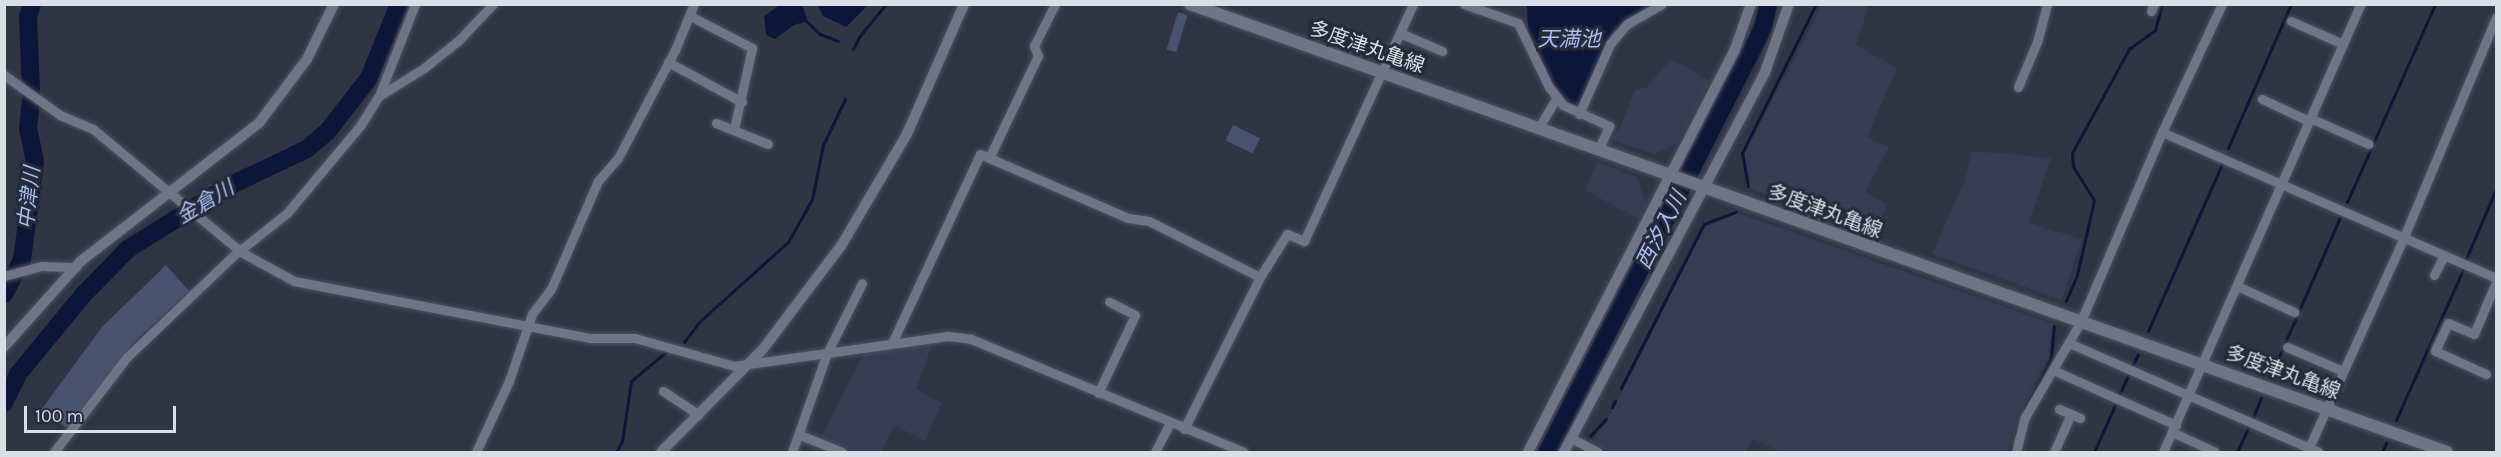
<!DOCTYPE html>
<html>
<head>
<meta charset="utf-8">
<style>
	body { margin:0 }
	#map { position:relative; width:2501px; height:457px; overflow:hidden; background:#2f3543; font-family:Karla,"Noto Sans JP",sans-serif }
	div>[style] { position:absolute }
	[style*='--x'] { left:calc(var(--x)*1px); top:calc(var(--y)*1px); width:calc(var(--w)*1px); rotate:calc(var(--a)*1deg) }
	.built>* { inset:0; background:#363d52 }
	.green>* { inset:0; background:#49536f; transform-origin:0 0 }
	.water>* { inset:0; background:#0c1639 }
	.stream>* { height:3px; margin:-1.5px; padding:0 1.5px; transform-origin:1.5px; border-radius:1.5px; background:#0c1639 }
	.river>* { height:18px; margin:-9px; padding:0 9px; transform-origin:9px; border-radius:9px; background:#0c1639 }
	.roads { filter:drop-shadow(0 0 2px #4e525f) drop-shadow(0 0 2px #4e525f) }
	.minor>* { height:9px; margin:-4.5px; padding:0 4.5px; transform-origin:4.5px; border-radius:4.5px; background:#6f7586 }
	.tertiary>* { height:10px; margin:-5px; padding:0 5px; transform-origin:5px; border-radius:5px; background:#6f7586 }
	.secondary>* { height:12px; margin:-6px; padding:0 6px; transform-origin:6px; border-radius:6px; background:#6f7586 }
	span { translate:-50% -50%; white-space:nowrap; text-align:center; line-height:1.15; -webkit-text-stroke:6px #252b39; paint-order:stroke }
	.street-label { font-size:20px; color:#dadee7 }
	.water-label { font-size:21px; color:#a9bef4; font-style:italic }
	.frame { position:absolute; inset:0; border:6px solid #dadee7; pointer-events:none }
	.scale { position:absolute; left:24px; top:406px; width:152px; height:27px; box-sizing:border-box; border:3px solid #dadee7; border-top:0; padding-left:8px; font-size:18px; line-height:21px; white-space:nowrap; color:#dadee7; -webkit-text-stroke:4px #252b39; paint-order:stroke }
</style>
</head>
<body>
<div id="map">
	<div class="built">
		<div style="clip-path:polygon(1862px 4px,1868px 7px,1856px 45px,1897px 68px,1867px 137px,1889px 147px,1865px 192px,1887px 205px,1876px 233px,1750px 189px,1742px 159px,1822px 5px)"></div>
		<div style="clip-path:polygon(1671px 59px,1710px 81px,1677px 143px,1655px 154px,1609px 139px,1618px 132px,1635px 90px,1646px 88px)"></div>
		<div style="clip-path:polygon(1972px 151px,2051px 158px,2029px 223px,2082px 239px,2062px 300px,1932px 254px,1964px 182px)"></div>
		<div style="clip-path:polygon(1597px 162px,1637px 177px,1647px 205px,1639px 219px,1585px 190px)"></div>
		<div style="clip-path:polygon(1738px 213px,2053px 324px,2049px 356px,2017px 415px,2007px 452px,1781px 452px,1753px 439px,1745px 452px,1610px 452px,1592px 441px,1607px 421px,1705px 224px)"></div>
		<div style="clip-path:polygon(933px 342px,916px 389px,942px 403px,925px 441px,894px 425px,881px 452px,852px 452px,820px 439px,865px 351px)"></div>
	</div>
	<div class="green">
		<div style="left:1178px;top:12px;width:10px;height:39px;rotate:17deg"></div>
		<div style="left:1233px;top:125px;width:30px;height:17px;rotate:26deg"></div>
		<div style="clip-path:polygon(166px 265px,189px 291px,132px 344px,67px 428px,41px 410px,102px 327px)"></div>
	</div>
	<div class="water">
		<div style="clip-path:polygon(781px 4px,802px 5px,808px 21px,794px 25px,775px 39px,766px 35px,764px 16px)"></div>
		<div style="clip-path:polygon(818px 5px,818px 4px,868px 5px,846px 27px,823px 16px)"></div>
		<div style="clip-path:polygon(1527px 5px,1656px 5px,1629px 19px,1611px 34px,1578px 108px,1571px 107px,1554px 90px,1528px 31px)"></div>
	</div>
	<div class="stream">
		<div style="--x:805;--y:20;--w:21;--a:43"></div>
		<div style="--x:820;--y:34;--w:19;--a:21"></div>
		<div style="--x:853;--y:49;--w:13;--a:-63"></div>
		<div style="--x:859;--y:37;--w:43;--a:-50.7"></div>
		<div style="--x:2228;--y:148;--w:157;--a:-66.4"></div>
		<div style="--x:1748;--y:186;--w:34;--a:-100"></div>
		<div style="--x:1742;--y:153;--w:166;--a:-63.6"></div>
		<div style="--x:2347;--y:202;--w:217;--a:-66"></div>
		<div style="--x:2465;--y:261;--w:78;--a:-66.7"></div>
		<div style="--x:2066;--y:301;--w:28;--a:-67"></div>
		<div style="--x:2077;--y:275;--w:77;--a:-77.2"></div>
		<div style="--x:2094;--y:200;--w:39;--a:-122"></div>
		<div style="--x:2073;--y:167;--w:14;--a:-94"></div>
		<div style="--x:2072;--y:153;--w:119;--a:-61.3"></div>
		<div style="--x:2129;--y:49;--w:32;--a:-36"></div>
		<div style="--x:2155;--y:30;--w:27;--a:-75"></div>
		<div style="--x:2148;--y:331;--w:183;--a:-66.1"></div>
		<div style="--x:684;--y:342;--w:25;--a:-53"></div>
		<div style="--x:699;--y:322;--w:120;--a:-42"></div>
		<div style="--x:788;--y:242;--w:49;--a:-60.8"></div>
		<div style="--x:812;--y:199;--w:55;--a:-78.5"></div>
		<div style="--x:823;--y:145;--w:51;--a:-64.4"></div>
		<div style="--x:2132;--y:367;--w:14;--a:-65"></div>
		<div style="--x:2271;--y:375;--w:172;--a:-66.4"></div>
		<div style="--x:1621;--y:388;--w:184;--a:-63.2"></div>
		<div style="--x:1704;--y:224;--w:34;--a:-21"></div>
		<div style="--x:2119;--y:395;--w:23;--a:-65"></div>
		<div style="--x:1612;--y:407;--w:7;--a:-63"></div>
		<div style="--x:2025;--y:408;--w:56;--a:-62.5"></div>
		<div style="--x:2051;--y:358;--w:32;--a:-85"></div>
		<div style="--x:2252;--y:420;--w:24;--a:-68"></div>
		<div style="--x:2396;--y:420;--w:167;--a:-66"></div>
		<div style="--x:2016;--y:434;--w:15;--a:-74"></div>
		<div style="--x:1590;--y:436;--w:23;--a:-47"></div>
		<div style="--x:616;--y:452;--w:13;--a:-61"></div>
		<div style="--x:622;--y:441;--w:61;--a:-81.5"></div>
		<div style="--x:631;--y:381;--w:47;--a:-39.8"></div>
		<div style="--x:2010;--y:452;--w:10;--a:-66"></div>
		<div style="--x:2094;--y:452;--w:51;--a:-65.9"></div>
		<div style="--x:2237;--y:452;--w:29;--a:-65"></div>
		<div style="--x:2382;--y:452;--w:10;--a:-66"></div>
	</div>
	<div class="river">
		<div style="--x:31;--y:90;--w:73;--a:-92.4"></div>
		<div style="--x:28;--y:17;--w:14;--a:-73"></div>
		<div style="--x:4;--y:294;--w:38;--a:-62"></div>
		<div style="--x:22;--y:260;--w:100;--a:-82.5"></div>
		<div style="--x:35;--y:161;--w:33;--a:-102"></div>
		<div style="--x:28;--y:129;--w:30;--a:-84"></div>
		<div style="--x:4;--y:403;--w:32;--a:-64"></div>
		<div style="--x:18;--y:374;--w:104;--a:-50.5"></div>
		<div style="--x:84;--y:294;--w:63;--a:-45.6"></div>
		<div style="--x:128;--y:249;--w:119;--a:-32"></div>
		<div style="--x:229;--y:186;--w:86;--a:-25.4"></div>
		<div style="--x:307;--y:149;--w:28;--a:-41"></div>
		<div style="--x:328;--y:131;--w:67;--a:-52.3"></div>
		<div style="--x:369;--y:78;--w:80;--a:-67.9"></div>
		<div style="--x:1547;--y:452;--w:476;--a:-63"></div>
		<div style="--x:1763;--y:28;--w:25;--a:-78"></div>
	</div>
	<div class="roads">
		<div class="minor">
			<div style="--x:1464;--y:4;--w:57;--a:19.4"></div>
			<div style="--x:1518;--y:23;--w:71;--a:64.2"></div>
			<div style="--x:1549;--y:87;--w:23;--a:52"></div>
			<div style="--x:1563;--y:105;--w:51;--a:24.5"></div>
			<div style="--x:1609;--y:126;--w:24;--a:114"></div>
			<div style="--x:2151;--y:11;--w:8;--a:-67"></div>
			<div style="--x:690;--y:16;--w:70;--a:27.3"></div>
			<div style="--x:752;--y:48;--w:83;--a:102.5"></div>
			<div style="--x:2291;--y:21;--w:57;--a:23.9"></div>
			<div style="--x:1400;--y:33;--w:46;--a:23.2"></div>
			<div style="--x:668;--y:62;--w:84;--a:28.4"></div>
			<div style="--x:4;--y:75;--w:69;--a:35.5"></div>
			<div style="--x:60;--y:115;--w:36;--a:23"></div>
			<div style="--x:93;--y:129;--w:192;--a:39.7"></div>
			<div style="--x:241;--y:252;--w:60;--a:28.7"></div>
			<div style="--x:294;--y:281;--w:302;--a:10.9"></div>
			<div style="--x:591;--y:338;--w:44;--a:0"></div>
			<div style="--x:635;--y:338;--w:103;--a:15.8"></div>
			<div style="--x:734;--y:366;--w:216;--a:-8"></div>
			<div style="--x:948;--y:336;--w:23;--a:7"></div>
			<div style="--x:971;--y:339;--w:295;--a:22.5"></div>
			<div style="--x:2018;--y:87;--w:49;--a:-67.1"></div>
			<div style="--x:2037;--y:42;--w:39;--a:-75"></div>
			<div style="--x:379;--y:96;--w:99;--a:-68.6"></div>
			<div style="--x:2262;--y:99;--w:52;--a:25.1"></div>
			<div style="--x:1579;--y:114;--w:77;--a:-66.1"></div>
			<div style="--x:1610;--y:44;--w:26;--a:-50"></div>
			<div style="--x:1627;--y:24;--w:40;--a:-29.7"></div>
			<div style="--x:2310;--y:118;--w:64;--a:23.8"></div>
			<div style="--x:716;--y:123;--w:56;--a:22"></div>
			<div style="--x:1539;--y:127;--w:35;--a:-59"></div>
			<div style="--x:2162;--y:132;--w:365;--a:23.6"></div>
			<div style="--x:990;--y:156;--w:111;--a:-64.4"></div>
			<div style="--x:1038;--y:56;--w:11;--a:-112"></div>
			<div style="--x:1034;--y:46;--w:47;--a:-63.4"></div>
			<div style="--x:2434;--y:275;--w:22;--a:-63"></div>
			<div style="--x:4;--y:276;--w:39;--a:-15"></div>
			<div style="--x:42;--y:266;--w:34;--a:2"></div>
			<div style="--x:2237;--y:286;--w:63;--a:24.5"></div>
			<div style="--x:892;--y:343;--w:208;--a:-65"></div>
			<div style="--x:980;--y:154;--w:161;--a:23.4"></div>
			<div style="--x:1128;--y:218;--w:21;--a:8"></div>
			<div style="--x:1149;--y:221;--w:124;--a:26.8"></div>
			<div style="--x:2069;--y:343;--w:272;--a:23.6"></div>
			<div style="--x:2287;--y:347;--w:61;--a:23.2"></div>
			<div style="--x:2053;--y:370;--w:135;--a:24.1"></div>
			<div style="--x:2486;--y:374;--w:56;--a:-155.7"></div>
			<div style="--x:2435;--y:351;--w:31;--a:-65"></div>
			<div style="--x:2448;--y:323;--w:28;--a:23"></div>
			<div style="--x:2474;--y:334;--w:56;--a:-67.1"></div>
			<div style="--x:663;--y:391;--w:43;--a:33.7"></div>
			<div style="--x:1098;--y:393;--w:86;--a:-64.6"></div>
			<div style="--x:1135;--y:315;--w:29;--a:-153"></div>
			<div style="--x:2059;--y:409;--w:23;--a:23"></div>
			<div style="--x:1184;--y:429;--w:170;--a:-63.4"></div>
			<div style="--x:1260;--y:277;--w:51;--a:-57.9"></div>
			<div style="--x:1287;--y:234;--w:18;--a:22"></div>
			<div style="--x:1304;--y:241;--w:261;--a:-65.3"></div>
			<div style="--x:2172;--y:432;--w:47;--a:24.9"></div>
			<div style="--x:800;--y:435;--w:45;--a:22"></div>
			<div style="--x:1571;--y:438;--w:30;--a:28"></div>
			<div style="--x:54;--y:452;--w:120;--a:-52.5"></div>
			<div style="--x:127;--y:357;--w:146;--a:-43.6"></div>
			<div style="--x:233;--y:256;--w:69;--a:-38.5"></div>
			<div style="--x:287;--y:213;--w:114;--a:-50"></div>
			<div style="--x:360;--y:126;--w:36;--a:-58"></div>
			<div style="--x:379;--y:96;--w:53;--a:-31.9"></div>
			<div style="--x:424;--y:68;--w:45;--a:-38.7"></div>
			<div style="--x:459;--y:40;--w:50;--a:-46.6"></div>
			<div style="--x:476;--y:452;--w:78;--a:-65.1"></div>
			<div style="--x:509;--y:381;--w:71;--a:-71.1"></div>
			<div style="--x:532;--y:314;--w:31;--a:-53"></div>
			<div style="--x:551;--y:289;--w:118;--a:-66.5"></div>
			<div style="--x:598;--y:181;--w:30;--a:-49"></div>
			<div style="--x:618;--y:158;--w:122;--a:-62.2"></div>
			<div style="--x:675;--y:50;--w:50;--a:-67.6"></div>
			<div style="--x:792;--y:452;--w:105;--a:-70.5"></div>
			<div style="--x:827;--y:353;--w:78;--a:-63.4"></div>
			<div style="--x:1155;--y:452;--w:31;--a:-63"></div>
			<div style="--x:2016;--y:452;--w:36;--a:-76"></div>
			<div style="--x:2025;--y:417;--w:111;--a:-59.7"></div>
			<div style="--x:2081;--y:321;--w:206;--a:-66.8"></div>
			<div style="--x:2162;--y:132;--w:141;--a:-64.9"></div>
			<div style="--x:2054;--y:452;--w:42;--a:-65.9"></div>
			<div style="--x:2163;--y:452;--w:490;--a:-66.2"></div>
			<div style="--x:2307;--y:452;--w:234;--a:-65.7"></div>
			<div style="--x:2403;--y:239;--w:240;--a:-67.2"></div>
		</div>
		<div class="tertiary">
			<div style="--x:4;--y:347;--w:115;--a:-48.2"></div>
			<div style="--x:81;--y:261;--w:225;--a:-37.8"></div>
			<div style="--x:259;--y:123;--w:80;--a:-53.1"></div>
			<div style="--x:307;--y:59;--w:61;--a:-63.9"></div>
			<div style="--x:661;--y:452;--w:145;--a:-45.3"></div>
			<div style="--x:763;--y:349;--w:129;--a:-52.9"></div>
			<div style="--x:841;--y:246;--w:130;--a:-59.5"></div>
			<div style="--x:907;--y:134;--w:142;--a:-66.3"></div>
			<div style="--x:1528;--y:452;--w:453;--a:-62.8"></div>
			<div style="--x:1735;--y:49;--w:48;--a:-70.4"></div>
			<div style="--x:1564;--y:452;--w:430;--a:-62.1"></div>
			<div style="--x:1765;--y:72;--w:72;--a:-70.6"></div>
		</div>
		<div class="secondary">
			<div style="--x:1190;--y:4;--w:1334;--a:19.62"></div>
		</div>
	</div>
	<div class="street-label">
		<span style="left:1367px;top:47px;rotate:19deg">多度津丸亀線</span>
		<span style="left:1825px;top:211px;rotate:20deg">多度津丸亀線</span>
		<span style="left:2283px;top:372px;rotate:20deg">多度津丸亀線</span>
	</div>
	<div class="water-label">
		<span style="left:1569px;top:39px">天満池</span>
		<span style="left:29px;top:198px;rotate:-84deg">中津川</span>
		<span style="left:205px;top:202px;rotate:-31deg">金倉川</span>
		<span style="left:1661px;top:230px;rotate:-63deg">西汐入川</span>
	</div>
	<div class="frame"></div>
	<div class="scale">100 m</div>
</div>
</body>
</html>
